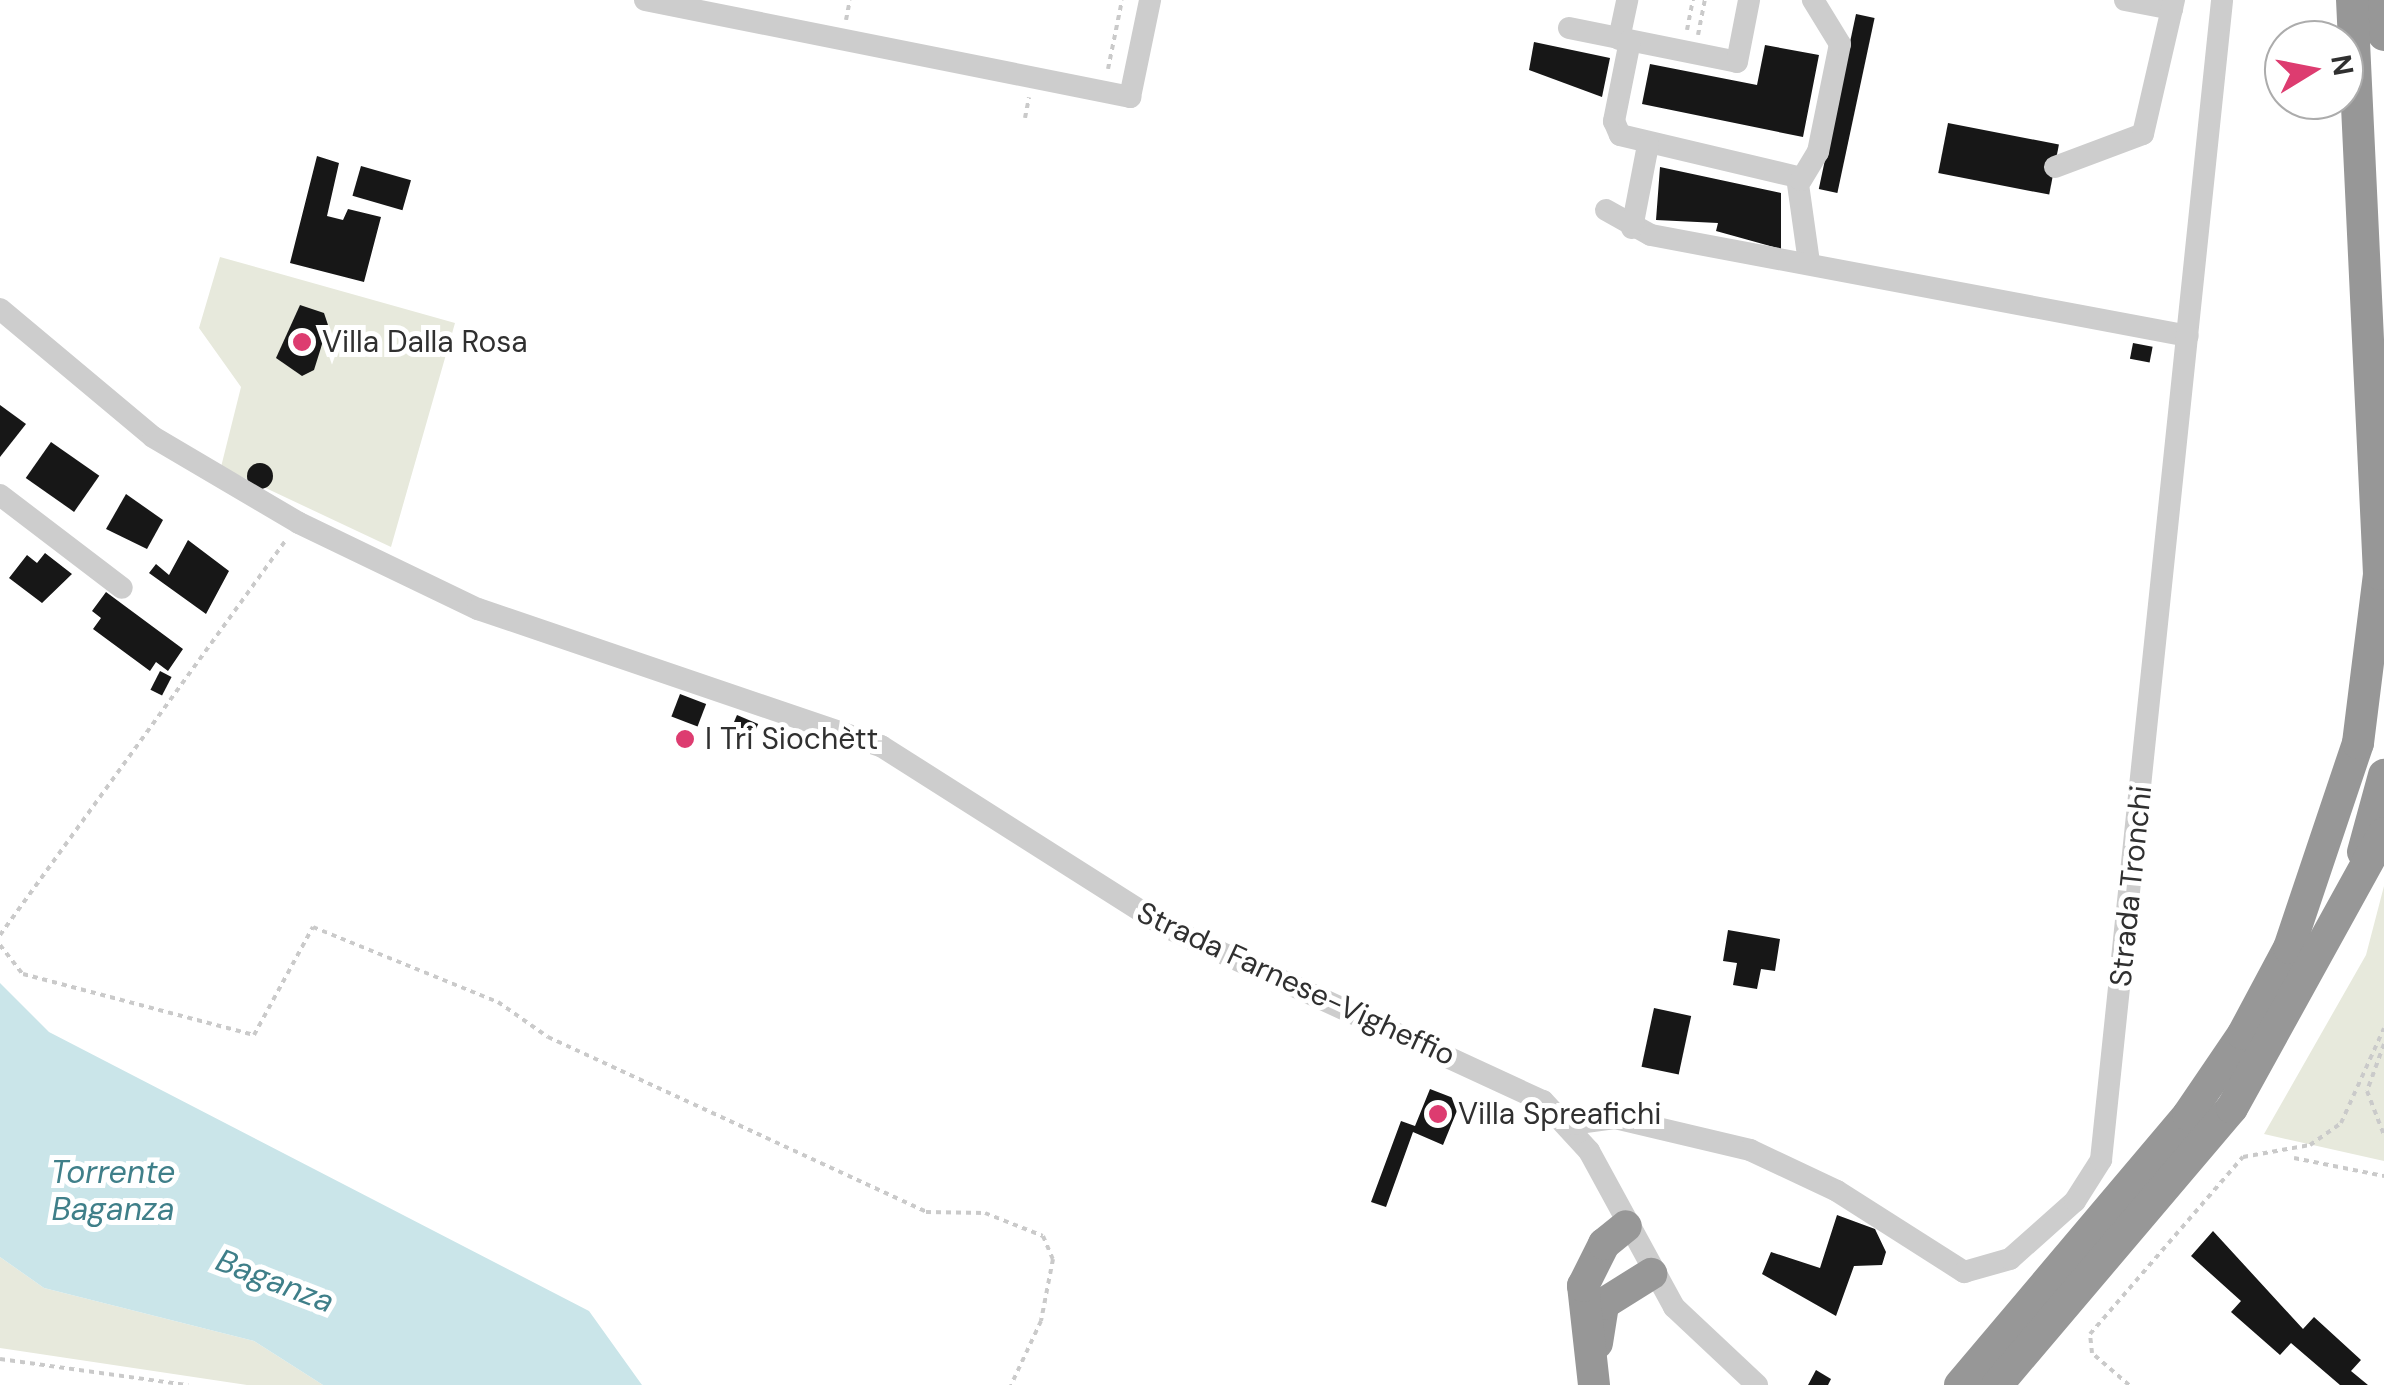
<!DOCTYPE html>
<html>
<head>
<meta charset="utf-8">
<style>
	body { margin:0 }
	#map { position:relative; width:2384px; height:1385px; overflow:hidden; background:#fff; font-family:"DM Sans",sans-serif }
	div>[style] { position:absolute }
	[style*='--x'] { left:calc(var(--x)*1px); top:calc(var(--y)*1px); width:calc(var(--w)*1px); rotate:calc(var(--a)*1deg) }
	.green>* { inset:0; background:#e7e9dc }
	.water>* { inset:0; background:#cae5e9 }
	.building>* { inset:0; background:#171717; transform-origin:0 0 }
	.round { border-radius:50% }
	.path>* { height:4px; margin-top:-2px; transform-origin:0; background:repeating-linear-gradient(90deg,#cacaca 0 5px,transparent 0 10px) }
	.minor>* { height:22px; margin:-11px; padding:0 11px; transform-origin:11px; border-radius:11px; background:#cdcdcd }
	.highway>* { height:32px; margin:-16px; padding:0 16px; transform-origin:16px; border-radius:16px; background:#979797 }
	.dots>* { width:28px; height:28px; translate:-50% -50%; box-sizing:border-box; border:5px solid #fff; border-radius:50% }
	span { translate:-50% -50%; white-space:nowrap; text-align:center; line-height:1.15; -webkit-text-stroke:10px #fff; paint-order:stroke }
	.poi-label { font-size:30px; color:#303030 }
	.left { translate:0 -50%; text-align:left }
	.street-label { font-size:30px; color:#303030 }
	.water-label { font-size:32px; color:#3f7f89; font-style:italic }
	.north { position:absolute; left:2264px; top:20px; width:100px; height:100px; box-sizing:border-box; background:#fff; border:2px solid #acacac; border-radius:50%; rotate:80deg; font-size:28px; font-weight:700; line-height:40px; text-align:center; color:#303030 }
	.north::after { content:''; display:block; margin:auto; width:35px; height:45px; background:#dd3c70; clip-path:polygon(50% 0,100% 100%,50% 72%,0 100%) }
</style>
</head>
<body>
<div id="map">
	<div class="green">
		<div style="clip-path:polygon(220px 257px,455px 323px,391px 547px,221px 467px,241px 387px,199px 328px)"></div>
		<div style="clip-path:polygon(2384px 886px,2384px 1161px,2264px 1134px,2366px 955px)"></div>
		<div style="clip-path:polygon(0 1257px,44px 1288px,254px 1341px,323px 1385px,247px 1385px,0 1348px)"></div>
	</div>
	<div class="water">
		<div style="clip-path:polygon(0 983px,49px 1032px,589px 1311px,642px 1385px,323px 1385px,254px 1341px,44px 1288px,0 1257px)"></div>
	</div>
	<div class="building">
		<div style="left:1856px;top:14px;width:19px;height:179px;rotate:12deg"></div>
		<div style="clip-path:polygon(1534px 42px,1610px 58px,1602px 97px,1529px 70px)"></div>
		<div style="clip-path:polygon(1765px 45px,1819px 55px,1803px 137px,1642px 104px,1650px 64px,1757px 85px)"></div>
		<div style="left:1948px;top:123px;width:113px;height:51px;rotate:11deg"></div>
		<div style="clip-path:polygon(317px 156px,339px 163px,327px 216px,343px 220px,348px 209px,381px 217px,364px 282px,290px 263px)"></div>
		<div style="left:361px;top:166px;width:52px;height:31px;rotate:16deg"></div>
		<div style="clip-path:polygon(1660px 167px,1781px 193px,1781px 249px,1716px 231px,1718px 223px,1656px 220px)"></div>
		<div style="clip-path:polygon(300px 305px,324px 313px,328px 325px,314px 370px,302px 376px,276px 358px)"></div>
		<div style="left:2133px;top:343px;width:20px;height:16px;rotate:11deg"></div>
		<div style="clip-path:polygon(0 405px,26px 424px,0 457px)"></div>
		<div style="left:51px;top:442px;width:59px;height:44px;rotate:35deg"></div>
		<div class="round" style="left:247px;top:463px;width:26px;height:26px"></div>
		<div style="clip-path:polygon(126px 494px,163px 520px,147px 549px,106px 529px)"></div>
		<div style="clip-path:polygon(188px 540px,229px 571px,206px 614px,149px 573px,156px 564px,169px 575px)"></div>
		<div style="clip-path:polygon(45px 553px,72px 574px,42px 603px,9px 578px,27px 555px,37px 563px)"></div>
		<div style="clip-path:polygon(106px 592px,183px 649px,168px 671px,156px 662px,150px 671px,93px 629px,101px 618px,92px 611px)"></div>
		<div style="left:160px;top:671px;width:13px;height:21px;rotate:27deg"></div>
		<div style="left:680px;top:694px;width:28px;height:24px;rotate:21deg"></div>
		<div style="left:737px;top:715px;width:23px;height:15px;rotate:23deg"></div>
		<div style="clip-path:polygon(1728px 930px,1780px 939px,1775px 971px,1761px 969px,1757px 989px,1733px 985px,1737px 963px,1723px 961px)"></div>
		<div style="left:1654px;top:1008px;width:38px;height:60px;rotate:12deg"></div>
		<div style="clip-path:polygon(1430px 1089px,1461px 1101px,1443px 1145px,1413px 1132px,1386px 1207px,1371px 1202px,1401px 1121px,1415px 1126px)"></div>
		<div style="clip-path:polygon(1837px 1215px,1875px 1229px,1886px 1252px,1882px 1265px,1854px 1266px,1836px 1316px,1762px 1274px,1771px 1252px,1820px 1268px)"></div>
		<div style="clip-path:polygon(2213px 1231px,2303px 1329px,2314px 1317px,2361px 1360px,2351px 1371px,2368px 1385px,2340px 1385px,2291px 1343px,2280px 1355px,2231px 1312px,2241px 1301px,2191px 1256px)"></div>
		<div style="clip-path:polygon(1816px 1370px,1831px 1379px,1828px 1385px,1808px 1385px)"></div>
	</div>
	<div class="path">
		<div style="--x:846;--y:20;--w:20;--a:-79"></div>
		<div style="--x:1687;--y:30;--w:31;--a:-79"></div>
		<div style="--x:1698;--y:35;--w:36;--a:-79"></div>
		<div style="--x:1108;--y:69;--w:70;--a:-78.5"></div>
		<div style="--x:1025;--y:118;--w:21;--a:-79"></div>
		<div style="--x:0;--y:935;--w:489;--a:-54.1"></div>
		<div style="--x:0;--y:945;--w:37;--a:52"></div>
		<div style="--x:23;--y:974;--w:239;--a:14.8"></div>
		<div style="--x:254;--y:1035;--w:123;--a:-61.4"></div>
		<div style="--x:313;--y:927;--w:200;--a:22.1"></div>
		<div style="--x:498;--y:1002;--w:61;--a:35"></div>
		<div style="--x:548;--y:1037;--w:417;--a:24.8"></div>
		<div style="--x:926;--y:1212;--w:59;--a:1"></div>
		<div style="--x:985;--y:1213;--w:62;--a:21.6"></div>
		<div style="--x:1043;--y:1236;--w:25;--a:67"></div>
		<div style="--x:1053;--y:1259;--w:63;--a:101"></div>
		<div style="--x:1041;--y:1321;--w:71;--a:115.1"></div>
		<div style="--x:2384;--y:1044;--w:50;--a:109.9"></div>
		<div style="--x:2367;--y:1091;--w:47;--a:68.9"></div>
		<div style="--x:2294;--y:1158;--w:92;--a:11.3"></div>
		<div style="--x:0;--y:1359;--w:190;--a:7.9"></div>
		<div style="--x:2129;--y:1385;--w:49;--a:-139.1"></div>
		<div style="--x:2092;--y:1353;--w:19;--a:-96"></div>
		<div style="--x:2090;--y:1334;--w:234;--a:-49.2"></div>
		<div style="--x:2243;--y:1157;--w:68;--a:-10.2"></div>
		<div style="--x:2310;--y:1145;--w:38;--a:-35"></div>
		<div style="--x:2341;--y:1123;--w:104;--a:-65.6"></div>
	</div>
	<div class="minor">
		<div style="--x:645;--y:0;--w:495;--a:11.3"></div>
		<div style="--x:1130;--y:97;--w:99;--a:-78.3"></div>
		<div style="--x:2125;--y:0;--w:48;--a:10.8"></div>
		<div style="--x:1569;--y:28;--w:171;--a:11.4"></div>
		<div style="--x:1737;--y:62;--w:63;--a:-79"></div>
		<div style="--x:1619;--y:39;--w:40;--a:-78"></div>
		<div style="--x:1630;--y:41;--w:82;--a:101.3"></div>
		<div style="--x:1614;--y:121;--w:15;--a:67"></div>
		<div style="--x:1620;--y:135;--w:182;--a:13.3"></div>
		<div style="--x:1797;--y:177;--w:86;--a:82"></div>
		<div style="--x:2055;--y:167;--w:94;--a:-20.6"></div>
		<div style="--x:2143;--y:134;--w:138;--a:-77"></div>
		<div style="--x:1801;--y:180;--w:33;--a:-59"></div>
		<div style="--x:1818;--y:152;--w:110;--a:-78.5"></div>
		<div style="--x:1840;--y:44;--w:52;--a:-121.5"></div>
		<div style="--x:1606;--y:210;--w:51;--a:29.1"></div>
		<div style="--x:1651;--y:235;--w:546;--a:10.65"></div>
		<div style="--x:1632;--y:228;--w:85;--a:-79.1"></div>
		<div style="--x:0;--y:309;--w:199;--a:39.9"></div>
		<div style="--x:153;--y:437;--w:169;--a:30.5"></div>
		<div style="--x:299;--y:523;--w:199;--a:25.7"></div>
		<div style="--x:478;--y:609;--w:426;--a:18.8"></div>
		<div style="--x:881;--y:746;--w:340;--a:32.4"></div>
		<div style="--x:1168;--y:928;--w:413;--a:24.8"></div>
		<div style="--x:1543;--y:1101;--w:68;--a:47.4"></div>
		<div style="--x:1589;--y:1151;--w:178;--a:61.4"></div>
		<div style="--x:1674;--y:1307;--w:114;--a:43.2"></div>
		<div style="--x:0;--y:495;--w:153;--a:37.3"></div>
		<div style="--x:1571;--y:1124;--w:44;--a:-7.8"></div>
		<div style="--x:1615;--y:1118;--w:139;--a:13.3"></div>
		<div style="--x:1750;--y:1150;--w:96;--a:25.2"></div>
		<div style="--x:1837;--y:1191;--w:151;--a:32.5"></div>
		<div style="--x:1964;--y:1272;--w:48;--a:-15.8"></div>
		<div style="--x:2010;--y:1259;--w:87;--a:-41.7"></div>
		<div style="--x:2075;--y:1201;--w:49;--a:-57.6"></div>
		<div style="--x:2101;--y:1160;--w:1166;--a:-84.04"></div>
	</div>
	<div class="highway">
		<div style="--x:2382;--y:0;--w:35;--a:87"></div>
		<div style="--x:2363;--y:852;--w:80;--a:-74.7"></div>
		<div style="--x:1597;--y:1343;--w:39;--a:-81"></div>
		<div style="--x:1603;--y:1304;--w:57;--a:-32"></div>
		<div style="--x:1594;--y:1385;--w:100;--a:-96.3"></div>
		<div style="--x:1583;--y:1286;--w:47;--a:-63.4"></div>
		<div style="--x:1604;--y:1244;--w:28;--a:-39"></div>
		<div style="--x:1960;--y:1385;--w:353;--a:-49.8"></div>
		<div style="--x:2188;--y:1115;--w:98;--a:-55.8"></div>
		<div style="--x:2243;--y:1034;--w:98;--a:-61.9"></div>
		<div style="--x:2289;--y:948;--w:216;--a:-71.4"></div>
		<div style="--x:2358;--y:743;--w:170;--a:-82.9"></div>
		<div style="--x:2379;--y:574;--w:575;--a:-92.69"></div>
		<div style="--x:1997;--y:1385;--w:363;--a:-49.7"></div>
		<div style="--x:2232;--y:1108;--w:314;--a:-61.1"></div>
	</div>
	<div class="dots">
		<div style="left:302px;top:342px;background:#dd3c70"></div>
		<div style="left:685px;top:739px;background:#dd3c70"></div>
		<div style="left:1438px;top:1114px;background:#dd3c70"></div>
	</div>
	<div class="poi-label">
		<span class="left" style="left:322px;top:342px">Villa Dalla Rosa</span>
		<span class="left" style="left:705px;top:739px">I Tri Siochètt</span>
		<span class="left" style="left:1458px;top:1114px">Villa Spreafichi</span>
	</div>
	<div class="street-label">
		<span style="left:2131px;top:886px;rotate:-84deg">Strada Tronchi</span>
		<span style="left:1296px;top:984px;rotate:25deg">Strada Farnese-Vigheffio</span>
	</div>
	<div class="water-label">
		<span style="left:113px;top:1191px">Torrente<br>Baganza</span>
		<span style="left:275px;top:1281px;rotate:21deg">Baganza</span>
	</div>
	<div class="north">N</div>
</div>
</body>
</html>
